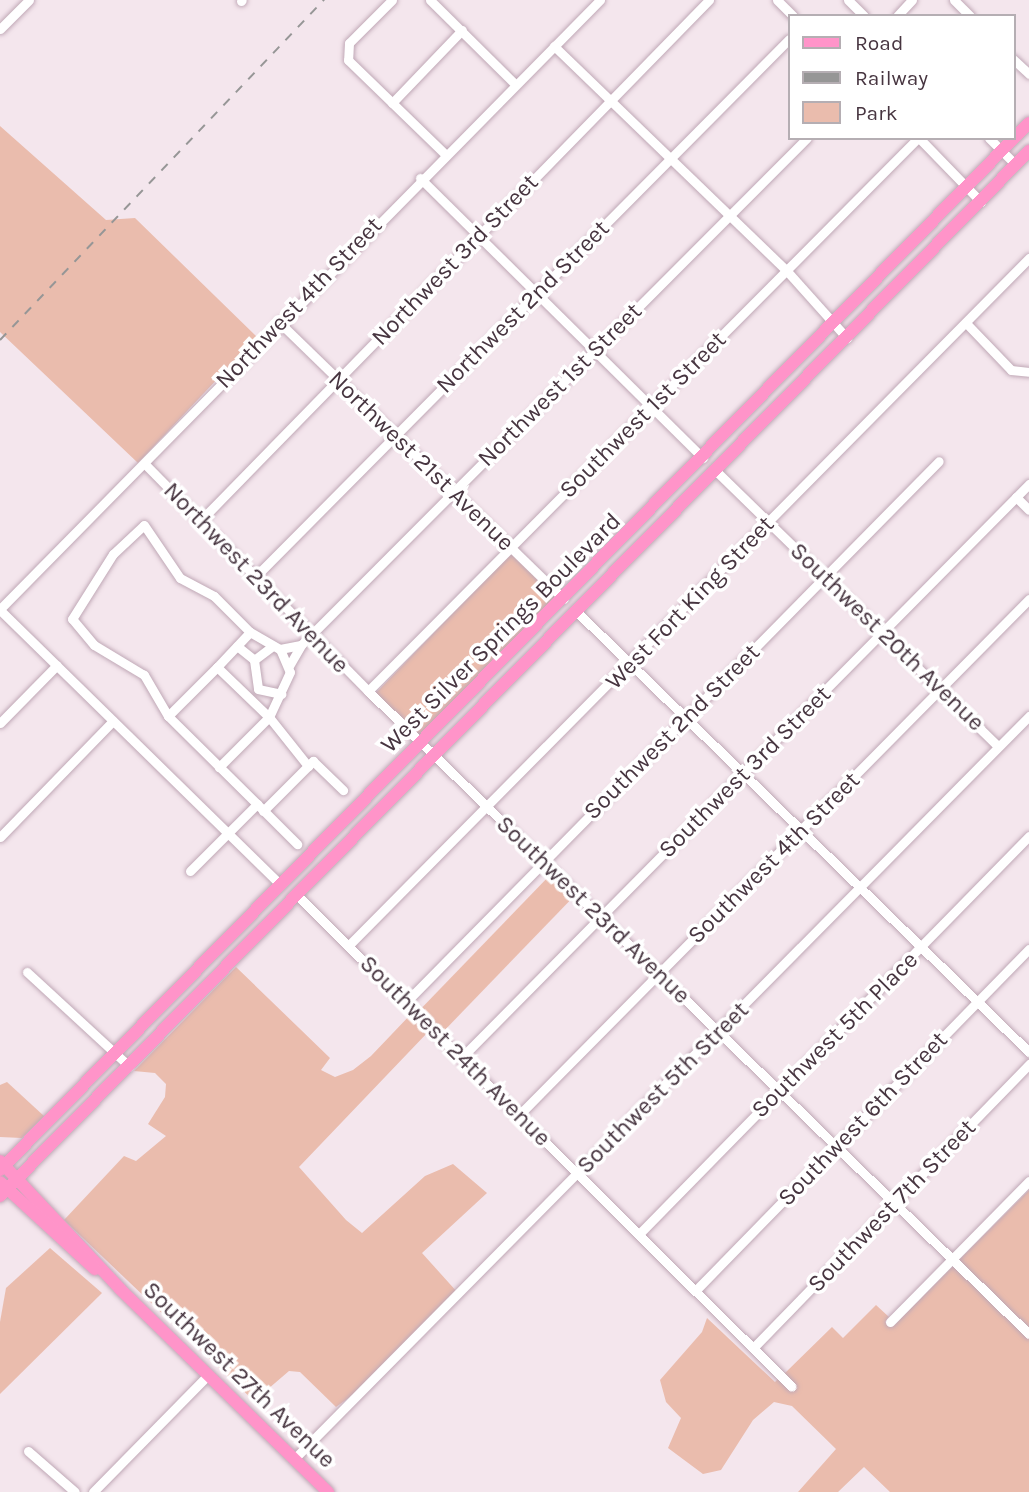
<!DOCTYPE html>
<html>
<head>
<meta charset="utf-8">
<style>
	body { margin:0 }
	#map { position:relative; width:1029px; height:1492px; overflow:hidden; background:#f4e6ed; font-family:Karla,sans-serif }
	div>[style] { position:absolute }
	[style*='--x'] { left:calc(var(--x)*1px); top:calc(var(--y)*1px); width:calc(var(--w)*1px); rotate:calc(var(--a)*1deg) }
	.green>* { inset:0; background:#eabcad; transform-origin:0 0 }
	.roads { filter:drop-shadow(0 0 2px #c0a8b6) drop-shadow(0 0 2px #c0a8b6) }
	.minor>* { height:9px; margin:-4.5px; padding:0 4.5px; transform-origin:4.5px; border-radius:4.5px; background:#fff }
	.major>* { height:12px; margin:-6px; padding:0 6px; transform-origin:6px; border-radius:6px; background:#ff94c9 }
	.rail>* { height:2px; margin-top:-1px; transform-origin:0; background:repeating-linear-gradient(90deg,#969696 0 9px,transparent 0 18px) }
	span { translate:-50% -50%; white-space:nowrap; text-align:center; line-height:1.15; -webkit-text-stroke:7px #fff; paint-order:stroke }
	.street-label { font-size:24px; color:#473540 }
	.legend { position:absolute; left:788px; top:14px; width:228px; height:126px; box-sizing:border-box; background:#fff; border:2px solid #b5aeb3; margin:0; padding:9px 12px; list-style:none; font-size:21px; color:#473540 }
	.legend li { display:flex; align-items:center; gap:14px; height:35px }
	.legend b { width:35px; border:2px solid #b5aeb3 }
</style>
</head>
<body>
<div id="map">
	<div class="green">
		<div style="clip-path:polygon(0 126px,106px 220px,135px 218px,257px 337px,138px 463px,0 332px)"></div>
		<div style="left:511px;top:553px;width:62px;height:197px;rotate:44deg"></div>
		<div style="left:551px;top:874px;width:32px;height:190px;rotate:44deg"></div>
		<div style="clip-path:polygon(236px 967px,330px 1058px,321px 1070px,335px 1077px,353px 1070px,371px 1056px,412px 1013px,429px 1031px,299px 1167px,346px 1220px,362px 1233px,425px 1176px,453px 1164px,487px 1193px,422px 1253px,458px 1293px,368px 1384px,336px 1407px,300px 1372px,289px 1371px,254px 1401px,64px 1220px,124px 1156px,136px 1161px,166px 1136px,148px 1124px,165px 1097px,166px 1084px,155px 1073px,134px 1071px)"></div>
		<div style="clip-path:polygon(7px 1082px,44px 1116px,22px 1138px,0 1137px,0 1085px)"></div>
		<div style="clip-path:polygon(1029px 1190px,1029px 1492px,890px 1492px,864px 1467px,838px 1492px,798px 1492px,836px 1449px,792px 1406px,774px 1402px,753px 1420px,721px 1470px,703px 1474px,668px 1448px,681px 1418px,666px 1402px,660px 1380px,702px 1332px,707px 1318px,775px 1382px,779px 1378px,791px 1391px,796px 1386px,784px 1374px,832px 1327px,843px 1338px,876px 1305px,889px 1317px,885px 1322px,890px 1327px,896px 1323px)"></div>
		<div style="clip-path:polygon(50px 1248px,102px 1293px,0 1394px,0 1322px,6px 1288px)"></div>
	</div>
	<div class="roads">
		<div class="minor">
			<div style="--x:392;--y:0;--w:61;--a:135"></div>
			<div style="--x:349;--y:43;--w:17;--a:93"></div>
			<div style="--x:348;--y:60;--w:135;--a:44.1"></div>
			<div style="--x:430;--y:0;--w:120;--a:44.7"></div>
			<div style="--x:777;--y:0;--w:23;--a:45"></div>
			<div style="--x:848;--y:0;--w:23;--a:45"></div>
			<div style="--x:954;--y:0;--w:23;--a:45"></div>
			<div style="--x:241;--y:1;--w:1;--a:-45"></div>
			<div style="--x:897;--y:16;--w:22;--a:-47"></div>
			<div style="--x:0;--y:29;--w:41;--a:-45"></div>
			<div style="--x:554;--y:46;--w:324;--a:44"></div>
			<div style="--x:787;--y:271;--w:90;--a:48.2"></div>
			<div style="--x:1013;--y:59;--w:22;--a:43"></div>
			<div style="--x:392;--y:103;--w:101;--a:-46.2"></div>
			<div style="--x:919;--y:138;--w:89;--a:45.9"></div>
			<div style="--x:989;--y:138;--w:38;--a:45"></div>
			<div style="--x:420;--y:178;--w:398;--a:44.7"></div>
			<div style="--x:279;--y:322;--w:397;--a:44.2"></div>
			<div style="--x:966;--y:323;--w:65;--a:46.2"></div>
			<div style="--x:1011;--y:370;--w:18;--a:6"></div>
			<div style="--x:145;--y:464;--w:318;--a:45.5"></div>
			<div style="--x:368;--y:691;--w:922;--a:44.21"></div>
			<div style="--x:716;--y:471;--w:394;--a:44.3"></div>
			<div style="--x:1016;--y:497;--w:18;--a:45"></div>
			<div style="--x:201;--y:520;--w:727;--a:-45.67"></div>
			<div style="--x:257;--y:575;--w:755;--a:-45.21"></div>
			<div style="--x:0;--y:609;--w:855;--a:-45.43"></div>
			<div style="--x:0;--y:610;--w:393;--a:44.4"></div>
			<div style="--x:577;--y:612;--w:631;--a:44.23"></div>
			<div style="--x:237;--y:646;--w:22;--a:39"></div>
			<div style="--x:254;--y:660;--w:29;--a:82"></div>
			<div style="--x:258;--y:689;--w:24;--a:12"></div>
			<div style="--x:280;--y:649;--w:25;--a:67"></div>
			<div style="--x:290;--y:672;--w:50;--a:115"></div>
			<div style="--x:269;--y:717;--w:63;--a:51.5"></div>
			<div style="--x:254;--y:660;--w:21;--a:-37"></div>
			<div style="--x:289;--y:666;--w:24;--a:-60"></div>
			<div style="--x:301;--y:645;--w:716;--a:-45.06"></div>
			<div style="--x:217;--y:667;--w:48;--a:-46.7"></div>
			<div style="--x:368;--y:691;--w:780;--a:-45.16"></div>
			<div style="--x:168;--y:716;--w:69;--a:-45"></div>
			<div style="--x:217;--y:667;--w:72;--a:43.9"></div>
			<div style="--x:269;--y:717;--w:71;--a:135"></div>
			<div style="--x:0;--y:723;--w:81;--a:-45.5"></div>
			<div style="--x:257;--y:804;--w:125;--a:-135.3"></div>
			<div style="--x:168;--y:716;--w:48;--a:-120.3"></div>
			<div style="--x:144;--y:675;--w:58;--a:-149"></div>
			<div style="--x:94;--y:645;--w:34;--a:-130"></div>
			<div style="--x:72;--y:619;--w:77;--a:-57.8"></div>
			<div style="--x:113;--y:554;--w:42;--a:-43.1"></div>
			<div style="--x:144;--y:525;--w:64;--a:55.8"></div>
			<div style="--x:180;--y:578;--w:38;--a:28"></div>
			<div style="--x:214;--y:596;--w:51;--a:45"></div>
			<div style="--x:250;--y:632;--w:34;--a:30"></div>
			<div style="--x:280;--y:649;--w:21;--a:-11"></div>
			<div style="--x:263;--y:811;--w:71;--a:-45"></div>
			<div style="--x:313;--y:761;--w:42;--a:44"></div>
			<div style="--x:0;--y:837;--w:162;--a:-45.8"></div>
			<div style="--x:190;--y:871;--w:95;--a:-45"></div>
			<div style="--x:257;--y:804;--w:57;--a:45"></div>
			<div style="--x:297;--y:895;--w:697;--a:44.83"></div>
			<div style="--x:349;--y:945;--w:967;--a:-45.29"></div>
			<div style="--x:27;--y:972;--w:139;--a:42.7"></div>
			<div style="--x:406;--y:1002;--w:759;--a:-45.43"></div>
			<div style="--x:461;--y:1058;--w:808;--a:-45.3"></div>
			<div style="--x:518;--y:1116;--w:727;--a:-45.33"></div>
			<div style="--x:640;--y:1233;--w:556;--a:-45.58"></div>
			<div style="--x:697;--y:1289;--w:475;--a:-45.7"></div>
			<div style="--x:890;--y:1322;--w:198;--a:-45.4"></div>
			<div style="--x:754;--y:1347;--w:395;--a:-45.8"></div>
			<div style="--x:28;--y:1451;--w:62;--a:41.1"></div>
			<div style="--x:295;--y:1458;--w:1044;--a:-45.31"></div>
			<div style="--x:93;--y:1492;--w:163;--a:-45.5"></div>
		</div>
		<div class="major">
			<div style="--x:0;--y:1161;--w:175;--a:46.8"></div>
			<div style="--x:120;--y:1289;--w:291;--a:44.3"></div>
			<div style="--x:0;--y:1170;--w:1468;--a:-45.5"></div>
			<div style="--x:0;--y:1182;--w:129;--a:42.5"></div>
			<div style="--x:0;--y:1196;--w:1467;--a:-45.44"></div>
		</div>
	</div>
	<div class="rail">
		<div style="--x:0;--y:340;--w:470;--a:-46.4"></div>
	</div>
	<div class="street-label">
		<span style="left:455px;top:260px;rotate:-46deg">Northwest 3rd Street</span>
		<span style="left:299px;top:303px;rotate:-46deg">Northwest 4th Street</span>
		<span style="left:523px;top:307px;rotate:-45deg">Northwest 2nd Street</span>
		<span style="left:560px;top:385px;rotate:-45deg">Northwest 1st Street</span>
		<span style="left:643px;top:415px;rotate:-45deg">Southwest 1st Street</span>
		<span style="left:421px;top:461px;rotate:44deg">Northwest 21st Avenue</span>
		<span style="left:256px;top:578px;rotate:46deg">Northwest 23rd Avenue</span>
		<span style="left:690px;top:603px;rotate:-46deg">West Fort King Street</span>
		<span style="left:501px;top:633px;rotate:-45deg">West Silver Springs Boulevard</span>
		<span style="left:887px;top:637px;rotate:44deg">Southwest 20th Avenue</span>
		<span style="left:672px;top:732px;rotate:-45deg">Southwest 2nd Street</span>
		<span style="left:745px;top:772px;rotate:-45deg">Southwest 3rd Street</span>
		<span style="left:774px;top:858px;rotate:-45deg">Southwest 4th Street</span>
		<span style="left:593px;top:910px;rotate:44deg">Southwest 23rd Avenue</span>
		<span style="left:835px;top:1035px;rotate:-45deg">Southwest 5th Place</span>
		<span style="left:455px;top:1051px;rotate:45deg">Southwest 24th Avenue</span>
		<span style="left:663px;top:1088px;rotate:-45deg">Southwest 5th Street</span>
		<span style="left:863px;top:1119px;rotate:-46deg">Southwest 6th Street</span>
		<span style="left:892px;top:1206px;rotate:-46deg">Southwest 7th Street</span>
		<span style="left:239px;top:1375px;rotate:44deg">Southwest 27th Avenue</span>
	</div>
	<ul class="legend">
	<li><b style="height:9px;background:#ff94c9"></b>Road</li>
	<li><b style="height:9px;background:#969696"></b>Railway</li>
	<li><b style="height:19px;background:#eabcad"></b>Park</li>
	</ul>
</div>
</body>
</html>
